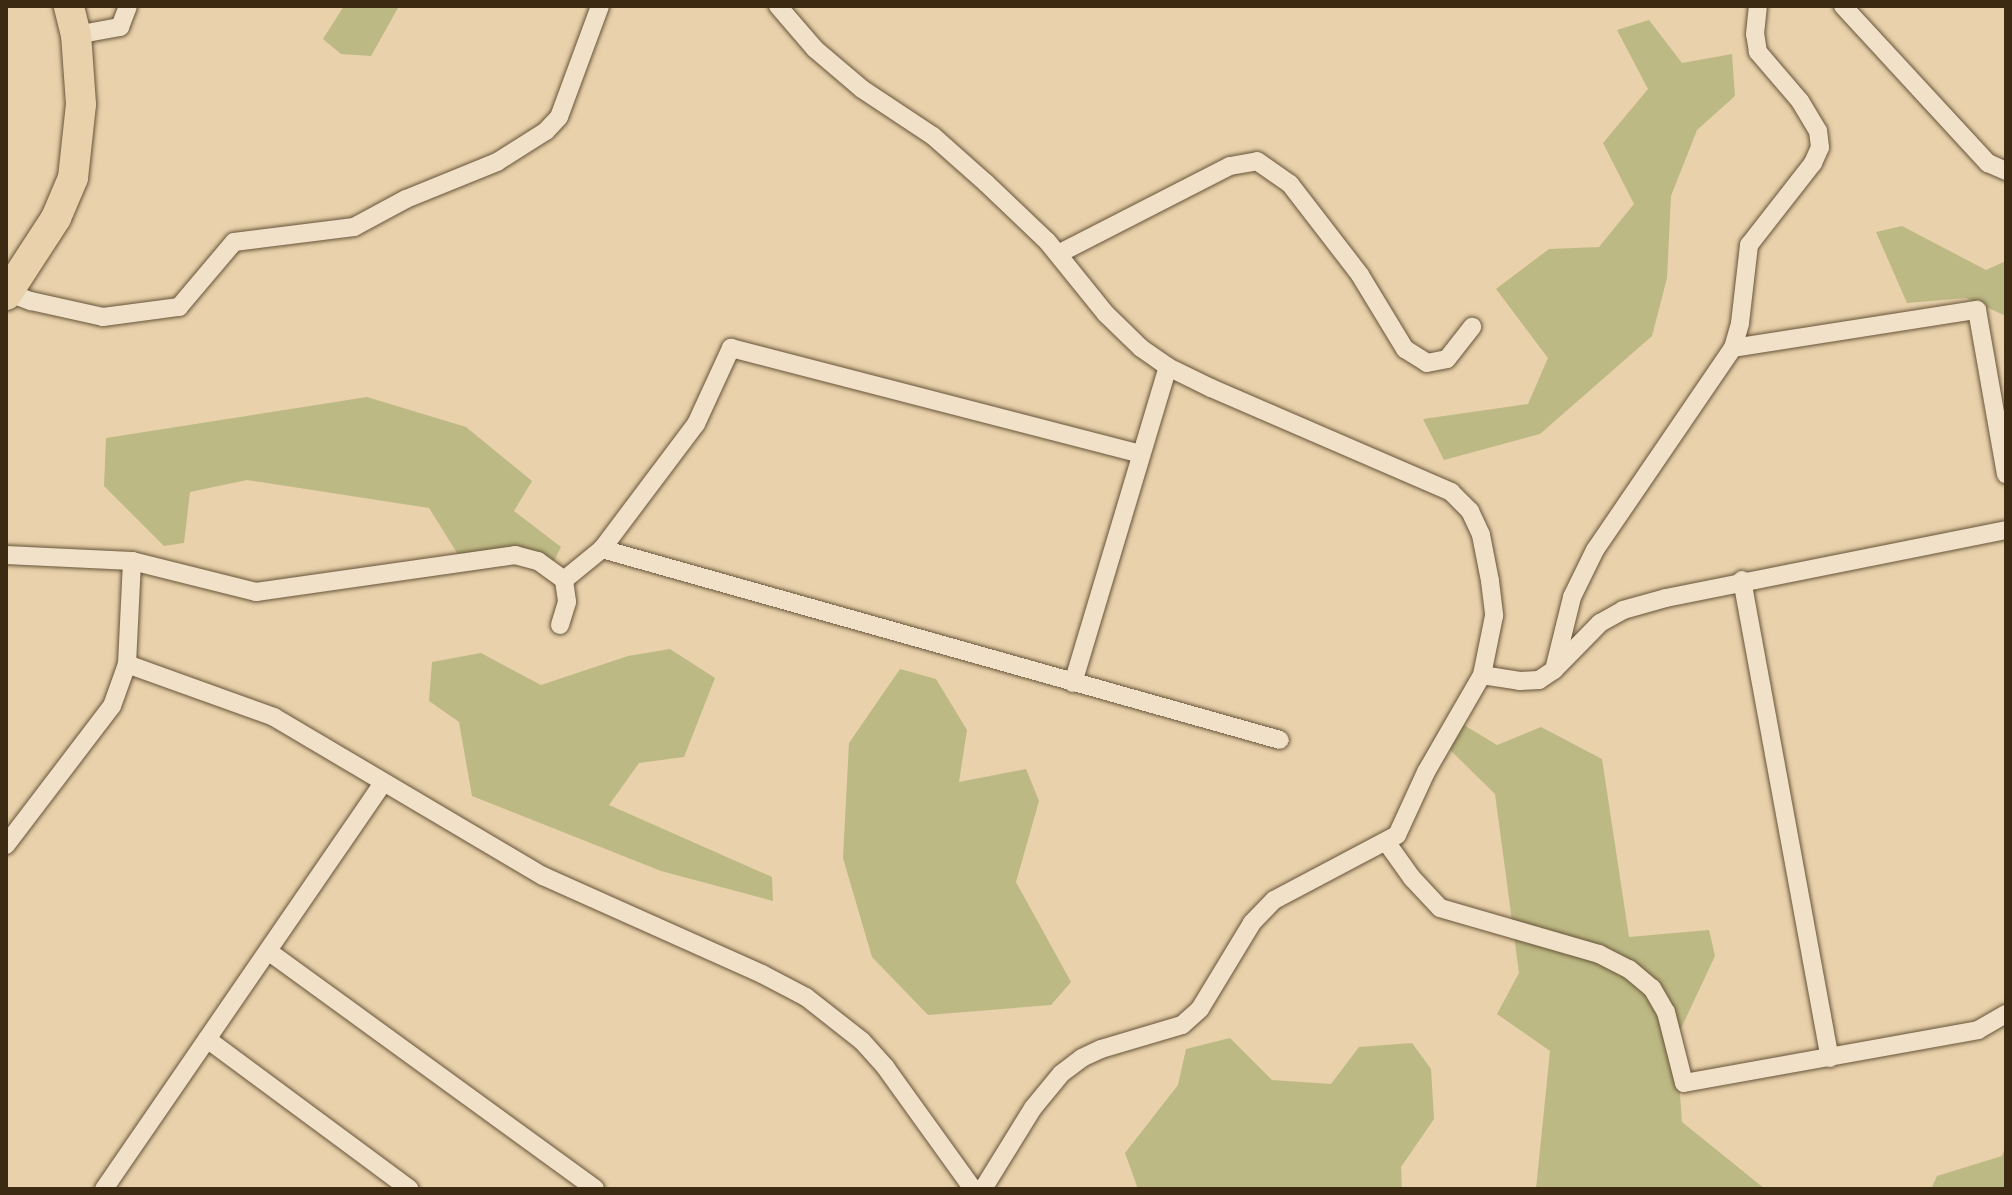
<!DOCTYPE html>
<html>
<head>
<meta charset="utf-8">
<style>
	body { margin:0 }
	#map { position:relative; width:2012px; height:1195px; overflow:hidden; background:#e8d1ab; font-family:"IM FELL Double Pica",serif }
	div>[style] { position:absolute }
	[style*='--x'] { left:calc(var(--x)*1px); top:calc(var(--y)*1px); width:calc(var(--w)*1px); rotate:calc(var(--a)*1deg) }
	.green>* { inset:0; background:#bdb984 }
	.roads { filter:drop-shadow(0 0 2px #675439) drop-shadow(0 0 2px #675439) }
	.street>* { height:18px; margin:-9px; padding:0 9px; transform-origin:9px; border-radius:9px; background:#f0e1c8 }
	.primary>* { height:30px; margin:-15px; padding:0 15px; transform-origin:15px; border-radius:15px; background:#e8d1ab }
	span { translate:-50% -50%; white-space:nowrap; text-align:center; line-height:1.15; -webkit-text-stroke:6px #f0e1c8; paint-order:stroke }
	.frame { position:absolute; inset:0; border:8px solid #3c2a13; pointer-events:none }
</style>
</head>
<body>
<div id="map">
	<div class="green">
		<div style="clip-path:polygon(344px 6px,399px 6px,371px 56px,341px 54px,323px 39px)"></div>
		<div style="clip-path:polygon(1649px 20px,1682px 63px,1732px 54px,1735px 96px,1697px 130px,1671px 196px,1667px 278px,1652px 336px,1540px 434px,1444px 460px,1423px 419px,1528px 404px,1548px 358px,1496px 289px,1549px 249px,1599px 247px,1634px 204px,1603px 143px,1648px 89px,1617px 30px)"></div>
		<div style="clip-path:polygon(1902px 226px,1986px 270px,2006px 261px,2006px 316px,1966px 298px,1907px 303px,1876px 232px)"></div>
		<div style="clip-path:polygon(367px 397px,466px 427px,532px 481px,514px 511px,561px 547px,553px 563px,459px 556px,429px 508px,247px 480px,190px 492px,184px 543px,164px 546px,104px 486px,106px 438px)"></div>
		<div style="clip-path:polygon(670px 649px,715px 678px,684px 757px,639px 763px,609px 805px,772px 877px,773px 901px,661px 871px,472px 796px,459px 722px,429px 701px,432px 662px,481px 653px,541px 685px,628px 656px)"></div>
		<div style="clip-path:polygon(900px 669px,936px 679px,967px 730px,959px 782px,1026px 769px,1039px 801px,1016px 882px,1071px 982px,1051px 1005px,928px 1015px,872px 957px,843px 858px,849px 743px)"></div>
		<div style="clip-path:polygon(1459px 722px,1497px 745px,1541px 727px,1602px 759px,1629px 937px,1709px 930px,1715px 956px,1676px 1039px,1682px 1122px,1765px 1189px,1536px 1189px,1550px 1051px,1497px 1014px,1519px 973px,1495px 794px,1444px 744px)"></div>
		<div style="clip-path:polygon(1230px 1038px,1272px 1080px,1331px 1084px,1359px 1047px,1412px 1043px,1431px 1069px,1434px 1119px,1401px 1167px,1402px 1189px,1138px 1189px,1125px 1153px,1178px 1085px,1186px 1049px)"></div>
		<div style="clip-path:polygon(2006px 1145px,2006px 1189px,1931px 1189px,1937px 1176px,2002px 1156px)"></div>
	</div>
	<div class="roads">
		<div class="street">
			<div style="--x:778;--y:6;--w:57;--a:49.3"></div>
			<div style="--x:815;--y:49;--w:62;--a:40.4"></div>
			<div style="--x:862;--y:89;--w:85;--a:33.5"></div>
			<div style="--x:933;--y:136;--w:71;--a:41.6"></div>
			<div style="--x:986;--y:183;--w:84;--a:43.6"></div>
			<div style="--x:1047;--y:241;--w:94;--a:51.1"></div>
			<div style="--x:1106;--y:314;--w:49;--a:44.2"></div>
			<div style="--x:1141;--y:348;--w:33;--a:35"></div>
			<div style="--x:1168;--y:367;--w:48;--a:26"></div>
			<div style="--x:1211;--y:388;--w:262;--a:23.4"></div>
			<div style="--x:1451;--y:492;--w:27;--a:45"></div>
			<div style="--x:1470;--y:511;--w:26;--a:65"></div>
			<div style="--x:1481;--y:535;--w:47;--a:78.9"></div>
			<div style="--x:1490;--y:581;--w:35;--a:83"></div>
			<div style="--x:1494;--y:616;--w:60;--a:101.5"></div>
			<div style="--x:1482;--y:675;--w:112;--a:120"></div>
			<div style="--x:1426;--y:772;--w:69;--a:114.7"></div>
			<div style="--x:1397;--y:835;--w:139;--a:152.1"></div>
			<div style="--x:1274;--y:900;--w:32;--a:134"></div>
			<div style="--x:1252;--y:923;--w:100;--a:121.2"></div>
			<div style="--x:1200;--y:1009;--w:24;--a:138"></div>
			<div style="--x:1182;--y:1025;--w:84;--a:163.5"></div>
			<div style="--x:1101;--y:1049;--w:21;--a:155"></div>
			<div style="--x:1082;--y:1058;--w:26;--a:143"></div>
			<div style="--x:1061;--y:1074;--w:44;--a:129.5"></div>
			<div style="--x:1033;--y:1108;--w:95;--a:121.7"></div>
			<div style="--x:1843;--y:6;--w:214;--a:47.3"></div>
			<div style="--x:1988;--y:163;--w:20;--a:24"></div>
			<div style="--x:76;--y:35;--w:45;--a:-10.3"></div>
			<div style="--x:120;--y:27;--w:22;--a:-69"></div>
			<div style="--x:1058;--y:254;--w:193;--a:-27.1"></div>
			<div style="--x:1230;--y:166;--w:27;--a:-10"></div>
			<div style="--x:1257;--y:161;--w:40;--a:34.9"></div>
			<div style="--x:1290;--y:184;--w:115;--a:52.4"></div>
			<div style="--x:1360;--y:275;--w:87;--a:58.7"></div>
			<div style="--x:1405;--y:349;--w:26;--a:32"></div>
			<div style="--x:1427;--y:363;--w:20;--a:-11"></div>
			<div style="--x:1447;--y:359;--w:41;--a:-52"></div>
			<div style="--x:7;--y:292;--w:26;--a:21"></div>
			<div style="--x:31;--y:301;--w:74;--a:12.5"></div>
			<div style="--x:103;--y:317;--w:77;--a:-7.5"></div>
			<div style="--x:179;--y:307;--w:85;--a:-49.8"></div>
			<div style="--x:234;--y:242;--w:121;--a:-7.1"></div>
			<div style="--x:354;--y:227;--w:59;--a:-28.3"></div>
			<div style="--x:406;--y:199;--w:98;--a:-22.1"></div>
			<div style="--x:497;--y:162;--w:58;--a:-32.3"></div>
			<div style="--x:546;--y:131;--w:19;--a:-47"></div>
			<div style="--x:559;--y:117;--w:118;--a:-69.7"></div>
			<div style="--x:1733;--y:348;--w:247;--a:-8.9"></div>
			<div style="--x:1977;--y:310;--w:167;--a:80"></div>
			<div style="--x:602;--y:549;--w:704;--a:15.73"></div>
			<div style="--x:6;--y:555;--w:126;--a:2.7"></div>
			<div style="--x:132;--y:561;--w:128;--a:14"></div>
			<div style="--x:256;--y:592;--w:262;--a:-8.1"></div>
			<div style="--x:515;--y:555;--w:24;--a:15"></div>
			<div style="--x:538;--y:561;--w:32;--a:36"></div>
			<div style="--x:564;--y:580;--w:22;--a:82"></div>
			<div style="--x:567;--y:602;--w:24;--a:107"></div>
			<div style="--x:564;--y:580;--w:49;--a:-39.2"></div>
			<div style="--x:602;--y:549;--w:156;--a:-53.1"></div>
			<div style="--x:696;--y:424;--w:84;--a:-65.3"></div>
			<div style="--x:731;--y:348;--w:423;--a:14.5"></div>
			<div style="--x:1742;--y:580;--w:486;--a:79.6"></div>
			<div style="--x:127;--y:664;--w:156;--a:19.8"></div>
			<div style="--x:274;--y:717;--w:312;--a:30.6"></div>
			<div style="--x:543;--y:876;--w:240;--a:24.1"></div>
			<div style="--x:762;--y:974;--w:50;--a:27.6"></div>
			<div style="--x:806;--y:997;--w:71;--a:38.2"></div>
			<div style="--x:862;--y:1041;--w:36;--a:48"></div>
			<div style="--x:886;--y:1068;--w:149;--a:54.3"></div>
			<div style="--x:1554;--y:670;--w:75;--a:-76.1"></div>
			<div style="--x:1572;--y:597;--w:52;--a:-63.9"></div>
			<div style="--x:1595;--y:550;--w:245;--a:-55.7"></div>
			<div style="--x:1733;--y:348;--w:26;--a:-74"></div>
			<div style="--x:1740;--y:323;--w:79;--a:-83.4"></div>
			<div style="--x:1749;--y:245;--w:104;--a:-52"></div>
			<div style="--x:1813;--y:163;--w:17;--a:-66"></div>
			<div style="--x:1820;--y:147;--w:16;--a:-97"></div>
			<div style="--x:1818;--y:131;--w:35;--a:-121"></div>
			<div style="--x:1800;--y:101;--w:65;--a:-130.6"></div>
			<div style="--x:1758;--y:52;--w:18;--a:-99"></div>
			<div style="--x:1755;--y:34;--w:28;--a:-84"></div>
			<div style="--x:1482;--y:675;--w:38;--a:9"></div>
			<div style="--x:1520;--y:681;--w:19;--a:-3"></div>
			<div style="--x:1539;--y:680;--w:18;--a:-34"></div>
			<div style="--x:1554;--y:670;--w:66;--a:-45.6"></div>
			<div style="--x:1600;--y:623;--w:26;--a:-29"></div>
			<div style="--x:1623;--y:610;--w:45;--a:-15.6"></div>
			<div style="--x:1666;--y:598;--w:347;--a:-11.3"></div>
			<div style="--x:1073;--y:683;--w:330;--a:-73.3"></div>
			<div style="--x:1387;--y:843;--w:43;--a:54.5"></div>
			<div style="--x:1412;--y:878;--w:41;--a:47"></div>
			<div style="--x:1440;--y:908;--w:166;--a:16.1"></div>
			<div style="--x:1599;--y:954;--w:34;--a:27"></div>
			<div style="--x:1629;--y:969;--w:30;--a:40"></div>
			<div style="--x:1652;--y:988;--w:28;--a:60"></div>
			<div style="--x:1666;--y:1012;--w:73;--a:75.8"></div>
			<div style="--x:1684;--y:1083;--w:299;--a:-10.2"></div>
			<div style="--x:1978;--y:1030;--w:32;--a:-30"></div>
			<div style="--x:6;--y:845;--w:175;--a:-52.7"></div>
			<div style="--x:112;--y:706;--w:45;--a:-70.3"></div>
			<div style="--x:127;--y:664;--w:103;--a:-87.2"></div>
			<div style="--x:268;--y:951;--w:404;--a:36"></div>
			<div style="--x:207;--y:1039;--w:252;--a:36.5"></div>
			<div style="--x:104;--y:1189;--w:493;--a:-55.5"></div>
		</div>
		<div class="primary">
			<div style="--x:6;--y:295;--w:92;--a:-57"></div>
			<div style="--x:56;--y:218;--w:43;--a:-67"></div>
			<div style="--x:73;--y:178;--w:74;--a:-83.8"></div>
			<div style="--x:81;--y:104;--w:69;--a:-94.1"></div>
			<div style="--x:76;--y:35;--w:30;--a:-104"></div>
		</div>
	</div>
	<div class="frame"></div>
</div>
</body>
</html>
